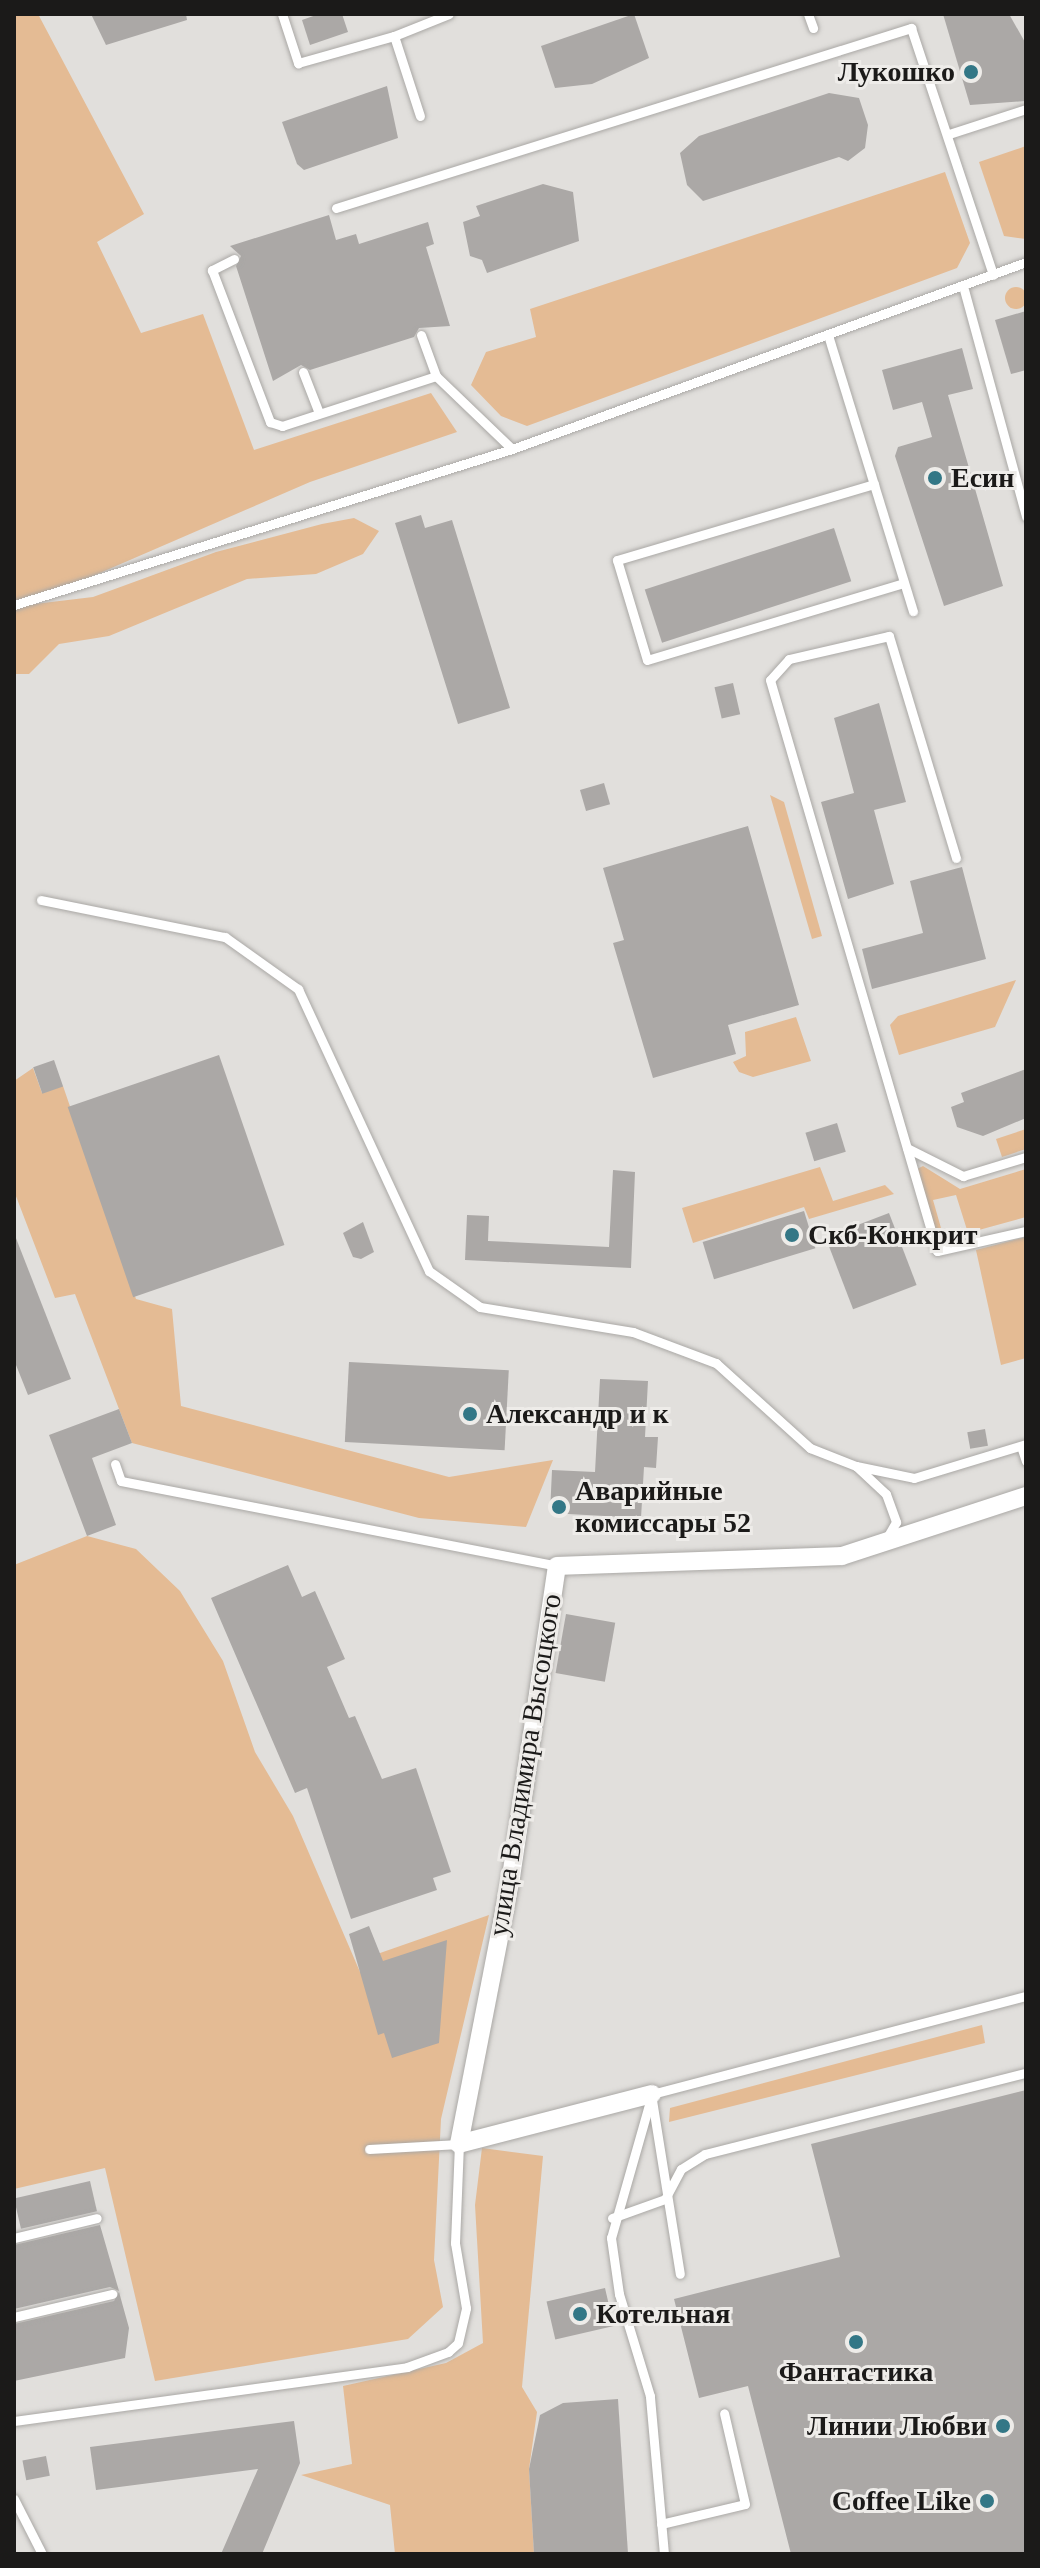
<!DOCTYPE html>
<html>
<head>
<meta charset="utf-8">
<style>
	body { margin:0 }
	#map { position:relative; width:1040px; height:2568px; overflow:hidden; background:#e1dfdc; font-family:Georgia,serif }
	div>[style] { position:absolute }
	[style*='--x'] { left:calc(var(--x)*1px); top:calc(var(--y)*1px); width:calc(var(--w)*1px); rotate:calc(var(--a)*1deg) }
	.green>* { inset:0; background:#e4bb94 }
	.round { border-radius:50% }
	.building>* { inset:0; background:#aba8a6; transform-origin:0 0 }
	.roads { filter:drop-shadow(0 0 2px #aaa8a5) drop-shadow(0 0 2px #aaa8a5) }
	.lane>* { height:9px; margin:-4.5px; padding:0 4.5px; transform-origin:4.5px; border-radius:4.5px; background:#fff }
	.street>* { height:18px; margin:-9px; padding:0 9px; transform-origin:9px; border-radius:9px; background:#fff }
	.dots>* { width:22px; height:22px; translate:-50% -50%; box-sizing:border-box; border:4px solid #eeece9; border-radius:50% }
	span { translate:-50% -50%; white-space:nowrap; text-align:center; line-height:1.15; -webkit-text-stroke:6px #eeece9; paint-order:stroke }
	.poi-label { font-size:28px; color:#1b1a19; font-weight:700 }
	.right { translate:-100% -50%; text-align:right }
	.left { translate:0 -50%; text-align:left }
	.street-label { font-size:28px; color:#1b1a19 }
	.frame { position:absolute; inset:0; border:16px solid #1b1a19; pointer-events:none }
</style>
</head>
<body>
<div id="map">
	<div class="green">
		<div style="clip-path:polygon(14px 14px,38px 14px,144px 214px,97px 242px,141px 333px,203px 314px,254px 450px,431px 393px,457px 432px,310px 482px,26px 605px,93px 597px,216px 552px,322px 524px,354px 518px,379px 531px,363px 554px,316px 574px,247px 579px,109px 636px,59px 644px,29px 674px,14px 674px)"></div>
		<div style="clip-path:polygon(1026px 146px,1026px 239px,1004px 236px,979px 162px)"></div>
		<div style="clip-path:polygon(945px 172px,970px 243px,957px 268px,527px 426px,501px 416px,471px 385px,486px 352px,536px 337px,530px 309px)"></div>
		<div class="round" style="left:1005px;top:287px;width:22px;height:22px"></div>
		<div style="clip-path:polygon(770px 795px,784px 802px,822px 936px,812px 939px)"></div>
		<div style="clip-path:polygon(1016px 980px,995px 1027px,899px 1055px,890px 1025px,898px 1016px)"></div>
		<div style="clip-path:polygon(796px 1017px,811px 1061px,753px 1077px,739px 1072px,733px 1062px,746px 1056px,745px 1032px)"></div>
		<div style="clip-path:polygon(33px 1068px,42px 1093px,63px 1086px,136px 1299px,172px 1309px,181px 1406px,449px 1477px,553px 1460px,526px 1527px,419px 1518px,132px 1443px,75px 1294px,55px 1298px,14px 1191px,14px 1081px)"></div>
		<div style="clip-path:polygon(1026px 1129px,1026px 1149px,1002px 1157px,996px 1139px)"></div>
		<div style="clip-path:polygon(923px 1166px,960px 1189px,1026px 1169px,1026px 1217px,968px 1233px,956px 1195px,933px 1200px,941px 1228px,933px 1230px,917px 1169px)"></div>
		<div style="clip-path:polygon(820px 1167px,833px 1201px,885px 1185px,894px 1194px,809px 1219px,804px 1207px,693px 1243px,682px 1208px)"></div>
		<div style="clip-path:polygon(1026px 1237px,1026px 1358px,1001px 1365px,976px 1250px)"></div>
		<div style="clip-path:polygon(87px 1536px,136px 1549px,180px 1591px,223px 1661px,255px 1752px,293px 1816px,360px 1972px,360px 1960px,489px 1915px,441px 2119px,434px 2260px,443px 2307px,408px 2339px,155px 2381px,105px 2168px,14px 2189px,14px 1565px)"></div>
		<div style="clip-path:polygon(982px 2025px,985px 2043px,669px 2122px,670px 2108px)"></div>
		<div style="clip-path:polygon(482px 2148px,543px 2156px,522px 2387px,537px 2412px,529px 2469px,534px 2554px,395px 2554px,390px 2505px,301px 2475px,352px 2464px,343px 2386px,446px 2363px,483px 2343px,475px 2205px)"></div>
	</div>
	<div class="building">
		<div style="clip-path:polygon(91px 14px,186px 14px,187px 20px,106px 45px)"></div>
		<div style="clip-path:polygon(319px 14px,342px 14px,348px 32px,310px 45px,302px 20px)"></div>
		<div style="clip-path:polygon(634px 14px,649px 58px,592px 84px,555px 88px,541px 46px)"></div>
		<div style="clip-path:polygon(943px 14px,1009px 14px,1026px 44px,1026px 101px,970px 105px)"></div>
		<div style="clip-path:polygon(387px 86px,398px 138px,304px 170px,297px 164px,282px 122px)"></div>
		<div style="clip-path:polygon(829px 93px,859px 98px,868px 125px,865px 148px,848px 161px,839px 157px,703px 201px,687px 185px,680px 153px,699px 136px)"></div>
		<div style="clip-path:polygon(543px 184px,573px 192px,579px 241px,487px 273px,482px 260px,470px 256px,463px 222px,480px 216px,476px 206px)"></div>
		<div style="clip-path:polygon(329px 215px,336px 240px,356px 234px,359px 244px,428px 222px,434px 244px,426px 247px,450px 326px,419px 328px,414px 337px,310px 370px,301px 365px,273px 381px,236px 266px,241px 256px,230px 246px)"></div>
		<div style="clip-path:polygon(1026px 311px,1026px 370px,1011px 374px,995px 320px)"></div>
		<div style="clip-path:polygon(962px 348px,973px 389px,948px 395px,1003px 586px,944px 606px,895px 456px,898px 447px,932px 437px,922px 402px,893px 410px,882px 370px)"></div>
		<div style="clip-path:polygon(421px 515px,425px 528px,452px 520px,510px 708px,458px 724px,395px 523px)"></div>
		<div style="left:834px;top:528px;width:56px;height:199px;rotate:72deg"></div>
		<div style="left:733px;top:683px;width:32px;height:19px;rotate:77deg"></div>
		<div style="clip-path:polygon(879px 703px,906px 802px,874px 810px,894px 884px,848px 899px,821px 802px,854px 793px,834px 718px)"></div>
		<div style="left:604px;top:783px;width:22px;height:25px;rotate:74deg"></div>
		<div style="clip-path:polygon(748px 826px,799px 1005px,728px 1025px,736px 1054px,653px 1078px,613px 943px,624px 940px,603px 868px)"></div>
		<div style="clip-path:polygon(962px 867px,986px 959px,872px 989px,862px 949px,923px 933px,910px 881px)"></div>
		<div style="left:219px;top:1055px;width:201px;height:160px;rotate:71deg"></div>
		<div style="left:54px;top:1060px;width:28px;height:22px;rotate:71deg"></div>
		<div style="clip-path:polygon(1026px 1069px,1026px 1118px,983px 1136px,957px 1127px,951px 1107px,964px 1102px,961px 1093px)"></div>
		<div style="left:837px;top:1123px;width:30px;height:33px;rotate:73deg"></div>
		<div style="clip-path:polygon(613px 1170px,635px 1172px,631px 1268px,465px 1260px,467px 1215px,489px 1216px,488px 1241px,609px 1247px)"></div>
		<div style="left:804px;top:1211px;width:39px;height:106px;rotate:73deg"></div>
		<div style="left:889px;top:1213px;width:77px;height:68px;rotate:69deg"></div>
		<div style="clip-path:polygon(363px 1222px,374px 1252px,361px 1259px,353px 1257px,343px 1233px)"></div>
		<div style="clip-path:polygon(14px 1233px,71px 1379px,28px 1395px,14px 1360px)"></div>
		<div style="left:349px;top:1362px;width:160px;height:80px;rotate:3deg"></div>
		<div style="clip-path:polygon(600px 1379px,648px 1381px,645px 1437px,658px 1437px,656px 1468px,644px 1467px,641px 1518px,550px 1513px,552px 1470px,595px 1472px)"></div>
		<div style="clip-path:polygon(119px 1409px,132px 1443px,92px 1458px,116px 1525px,87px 1536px,49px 1435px)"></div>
		<div style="left:985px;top:1429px;width:17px;height:18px;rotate:80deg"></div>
		<div style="clip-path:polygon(288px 1565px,302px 1597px,315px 1591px,345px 1659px,327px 1667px,349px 1718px,355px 1716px,382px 1779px,416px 1768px,451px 1872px,433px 1878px,437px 1890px,351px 1919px,307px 1788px,295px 1793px,211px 1598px)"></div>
		<div style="left:566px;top:1614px;width:50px;height:60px;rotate:10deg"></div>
		<div style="clip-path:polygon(369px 1926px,383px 1961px,447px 1940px,439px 2043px,392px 2058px,384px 2033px,378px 2035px,349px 1934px)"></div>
		<div style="clip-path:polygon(1026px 2090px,1026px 2554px,791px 2554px,748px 2386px,699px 2398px,674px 2299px,840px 2257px,811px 2144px)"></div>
		<div style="left:90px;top:2181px;width:31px;height:78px;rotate:77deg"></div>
		<div style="clip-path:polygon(100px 2225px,119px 2291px,110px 2287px,14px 2309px,14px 2245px)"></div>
		<div style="left:605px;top:2288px;width:39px;height:60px;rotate:77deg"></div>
		<div style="clip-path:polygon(119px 2292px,129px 2328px,125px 2358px,14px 2381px,14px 2324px,114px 2301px)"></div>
		<div style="clip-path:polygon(618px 2399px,628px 2554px,534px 2554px,529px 2469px,540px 2415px,563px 2403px)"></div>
		<div style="clip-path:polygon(294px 2421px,300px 2463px,262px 2554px,221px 2554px,258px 2469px,96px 2490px,90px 2447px)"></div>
		<div style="left:46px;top:2456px;width:20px;height:24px;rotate:79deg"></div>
	</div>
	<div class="roads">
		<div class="lane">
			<div style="--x:282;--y:14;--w:52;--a:71.9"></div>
			<div style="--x:298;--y:63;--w:100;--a:-15.7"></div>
			<div style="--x:394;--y:36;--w:84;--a:72"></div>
			<div style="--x:808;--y:14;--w:15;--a:70"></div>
			<div style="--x:394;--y:36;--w:59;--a:-21.8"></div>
			<div style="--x:949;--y:134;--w:81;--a:-18"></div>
			<div style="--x:336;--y:208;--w:603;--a:-17.38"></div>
			<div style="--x:911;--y:28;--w:260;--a:71.6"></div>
			<div style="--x:234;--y:259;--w:25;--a:153"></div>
			<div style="--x:212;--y:270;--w:163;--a:69.1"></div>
			<div style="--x:270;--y:422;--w:13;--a:18"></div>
			<div style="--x:282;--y:426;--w:162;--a:-18"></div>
			<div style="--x:436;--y:376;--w:105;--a:43.8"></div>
			<div style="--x:512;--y:449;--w:547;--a:-19.99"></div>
			<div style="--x:963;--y:286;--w:239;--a:74.7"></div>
			<div style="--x:421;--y:335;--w:44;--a:69.9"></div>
			<div style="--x:828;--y:335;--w:289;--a:72.9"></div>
			<div style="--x:303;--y:372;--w:44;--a:68.7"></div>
			<div style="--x:874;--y:484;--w:268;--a:163.5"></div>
			<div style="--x:617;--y:560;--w:104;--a:73.3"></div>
			<div style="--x:647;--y:660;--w:268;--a:-16.7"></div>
			<div style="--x:14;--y:605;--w:522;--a:-17.39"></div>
			<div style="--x:956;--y:858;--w:232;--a:-106.8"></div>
			<div style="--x:889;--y:636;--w:103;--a:167"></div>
			<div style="--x:789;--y:659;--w:28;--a:132"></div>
			<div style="--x:770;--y:680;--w:595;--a:73.7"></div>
			<div style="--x:937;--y:1251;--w:91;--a:-12.7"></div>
			<div style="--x:41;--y:900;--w:188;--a:11.4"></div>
			<div style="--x:225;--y:937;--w:90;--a:35.5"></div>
			<div style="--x:298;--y:989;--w:311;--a:65.1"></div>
			<div style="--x:429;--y:1271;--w:62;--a:35.2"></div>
			<div style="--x:480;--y:1307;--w:155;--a:9.3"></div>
			<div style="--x:633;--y:1332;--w:89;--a:20.5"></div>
			<div style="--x:716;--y:1363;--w:127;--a:42.1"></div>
			<div style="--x:810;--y:1448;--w:49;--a:21.4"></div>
			<div style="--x:856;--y:1466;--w:59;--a:11.7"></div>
			<div style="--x:914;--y:1478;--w:117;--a:-16.9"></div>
			<div style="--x:907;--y:1148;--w:63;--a:26.6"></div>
			<div style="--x:963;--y:1176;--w:66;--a:-16.8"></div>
			<div style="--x:1021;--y:1446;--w:16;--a:72"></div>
			<div style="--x:115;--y:1464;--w:18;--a:71"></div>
			<div style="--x:121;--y:1481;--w:444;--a:11"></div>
			<div style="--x:856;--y:1466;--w:41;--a:43"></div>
			<div style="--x:886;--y:1494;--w:30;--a:70"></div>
			<div style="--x:896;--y:1522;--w:22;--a:120"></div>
			<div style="--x:652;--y:2100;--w:176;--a:80.9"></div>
			<div style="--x:612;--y:2218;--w:56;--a:-19.7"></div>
			<div style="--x:665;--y:2199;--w:34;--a:-62"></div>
			<div style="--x:681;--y:2169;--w:28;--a:-32"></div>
			<div style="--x:705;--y:2154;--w:331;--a:-14.2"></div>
			<div style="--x:14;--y:2238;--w:85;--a:-13.5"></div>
			<div style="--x:14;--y:2317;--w:101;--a:-13.2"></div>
			<div style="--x:14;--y:2421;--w:397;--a:-7.8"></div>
			<div style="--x:407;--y:2367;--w:44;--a:-20.1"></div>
			<div style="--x:448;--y:2352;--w:13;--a:-42"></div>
			<div style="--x:458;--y:2343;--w:36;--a:-77"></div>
			<div style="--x:466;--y:2308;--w:66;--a:-99.6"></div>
			<div style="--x:455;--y:2243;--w:99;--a:-87.7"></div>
			<div style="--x:459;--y:2144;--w:90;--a:176.8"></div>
			<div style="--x:14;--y:2499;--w:62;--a:63"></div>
			<div style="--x:661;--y:2524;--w:86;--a:-13.4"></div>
			<div style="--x:745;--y:2504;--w:93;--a:-103"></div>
			<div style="--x:664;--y:2554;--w:159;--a:-95.1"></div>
			<div style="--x:650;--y:2396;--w:107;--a:-106.9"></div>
			<div style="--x:619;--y:2294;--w:57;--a:-98.1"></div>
			<div style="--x:611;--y:2238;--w:150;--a:-74.1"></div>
			<div style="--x:652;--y:2094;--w:387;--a:-14.7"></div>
		</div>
		<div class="street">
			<div style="--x:652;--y:2094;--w:199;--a:165.5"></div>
			<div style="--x:459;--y:2144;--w:272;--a:-79"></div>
			<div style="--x:511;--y:1877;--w:314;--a:-81.6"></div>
			<div style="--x:557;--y:1566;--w:285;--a:-2"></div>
			<div style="--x:842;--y:1556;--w:194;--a:-18.1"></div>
		</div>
	</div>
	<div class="dots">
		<div style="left:971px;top:72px;background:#337786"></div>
		<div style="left:935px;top:478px;background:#337786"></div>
		<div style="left:792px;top:1235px;background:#337786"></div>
		<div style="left:470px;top:1414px;background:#337786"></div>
		<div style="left:559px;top:1507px;background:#337786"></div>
		<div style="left:580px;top:2314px;background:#337786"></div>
		<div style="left:856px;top:2342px;background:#337786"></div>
		<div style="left:1003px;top:2426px;background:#337786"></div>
		<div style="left:987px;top:2501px;background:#337786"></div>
	</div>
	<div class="poi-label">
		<span class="right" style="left:955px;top:72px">Лукошко</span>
		<span class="left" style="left:951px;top:478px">Есин</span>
		<span class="left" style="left:808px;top:1235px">Скб-Конкрит</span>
		<span class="left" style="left:486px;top:1414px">Александр и к</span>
		<span class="left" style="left:575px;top:1507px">Аварийные<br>комиссары 52</span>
		<span class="left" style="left:596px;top:2314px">Котельная</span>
		<span style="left:856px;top:2372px">Фантастика</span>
		<span class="right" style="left:987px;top:2426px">Линии Любви</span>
		<span class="right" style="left:971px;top:2501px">Coffee Like</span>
	</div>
	<div class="street-label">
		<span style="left:525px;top:1765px;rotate:-81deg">улица Владимира Высоцкого</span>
	</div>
	<div class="frame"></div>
</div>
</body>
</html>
